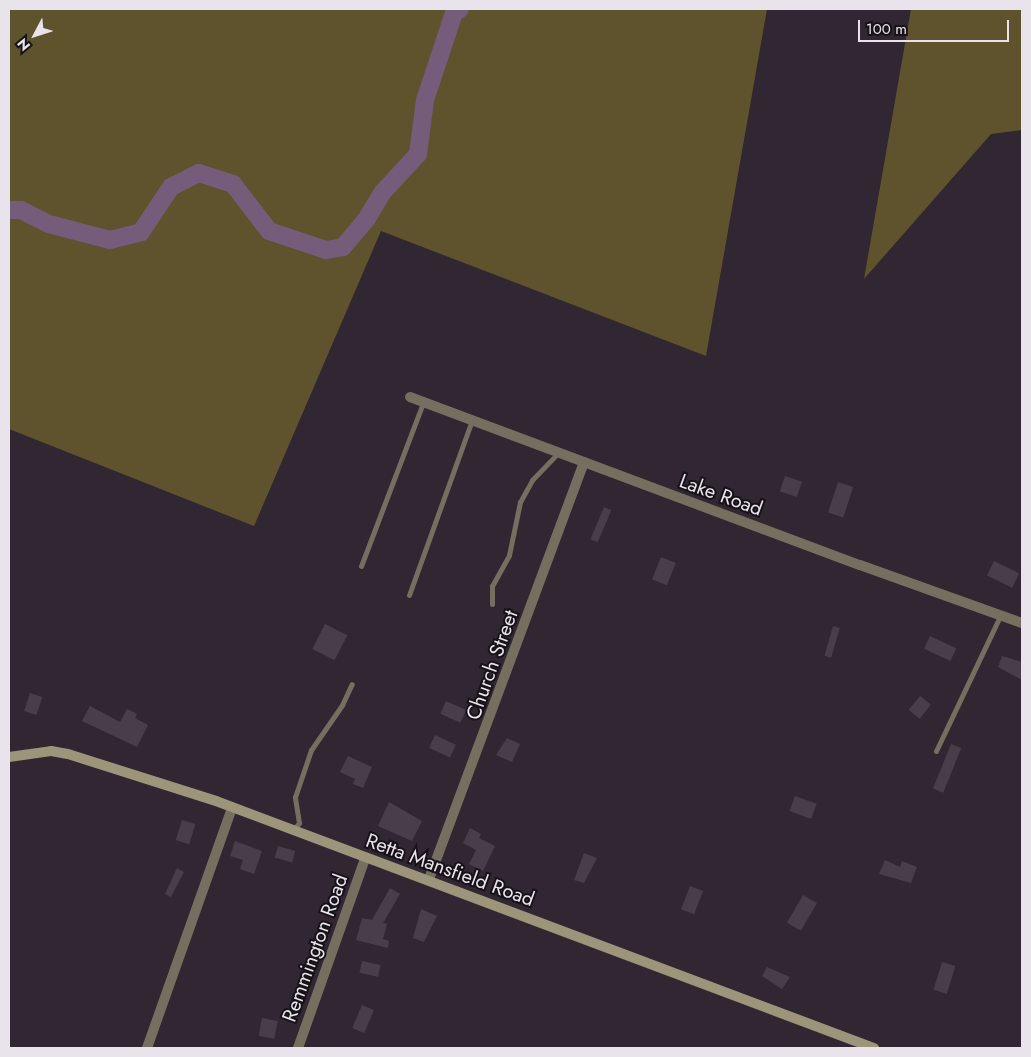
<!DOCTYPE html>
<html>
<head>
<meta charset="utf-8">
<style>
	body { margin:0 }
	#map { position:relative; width:1031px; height:1057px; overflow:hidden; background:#312733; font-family:Jost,sans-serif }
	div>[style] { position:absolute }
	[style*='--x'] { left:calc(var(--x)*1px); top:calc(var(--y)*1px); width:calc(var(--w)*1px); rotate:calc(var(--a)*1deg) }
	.green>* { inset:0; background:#5f532d }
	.river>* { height:18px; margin:-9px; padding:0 9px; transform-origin:9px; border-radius:9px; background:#755c7b }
	.building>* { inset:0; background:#483e4b; transform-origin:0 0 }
	.lane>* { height:5px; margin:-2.5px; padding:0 2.5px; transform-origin:2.5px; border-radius:2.5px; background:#746f5e }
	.street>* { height:10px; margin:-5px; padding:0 5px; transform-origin:5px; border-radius:5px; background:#746f5e }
	.secondary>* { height:10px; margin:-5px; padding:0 5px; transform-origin:5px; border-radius:5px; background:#9d957a }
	span { translate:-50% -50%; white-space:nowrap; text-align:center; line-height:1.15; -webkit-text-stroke:4px #161217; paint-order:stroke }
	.street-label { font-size:20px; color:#e9e3eb }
	.frame { position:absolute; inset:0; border:10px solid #e9e3eb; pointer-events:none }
	.north { position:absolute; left:10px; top:10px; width:50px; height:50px; -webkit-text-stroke:4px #161217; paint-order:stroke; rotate:230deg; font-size:14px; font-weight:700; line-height:20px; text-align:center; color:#e9e3eb }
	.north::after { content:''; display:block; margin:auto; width:18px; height:22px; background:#e9e3eb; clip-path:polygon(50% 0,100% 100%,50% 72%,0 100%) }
	.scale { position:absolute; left:858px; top:20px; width:151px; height:22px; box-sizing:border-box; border:2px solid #e9e3eb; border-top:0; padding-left:6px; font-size:15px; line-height:18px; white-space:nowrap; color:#e9e3eb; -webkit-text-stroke:4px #161217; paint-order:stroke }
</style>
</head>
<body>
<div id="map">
	<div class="green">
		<div style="clip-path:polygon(9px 9px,767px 9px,706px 356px,381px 231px,254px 526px,9px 429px)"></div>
		<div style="clip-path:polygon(911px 9px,1022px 9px,1022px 130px,991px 134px,864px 279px)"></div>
	</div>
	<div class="river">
		<div style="--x:9;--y:210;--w:12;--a:0"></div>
		<div style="--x:21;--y:210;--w:31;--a:27"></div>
		<div style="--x:49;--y:224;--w:63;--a:14.7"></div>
		<div style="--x:110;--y:240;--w:32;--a:-14"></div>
		<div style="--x:141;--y:232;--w:54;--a:-56.3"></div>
		<div style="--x:171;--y:187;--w:31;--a:-27"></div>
		<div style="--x:199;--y:173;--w:36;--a:18"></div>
		<div style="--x:233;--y:184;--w:59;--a:52.5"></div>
		<div style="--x:269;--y:231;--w:60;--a:18.4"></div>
		<div style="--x:326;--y:250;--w:17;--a:-10"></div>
		<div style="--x:343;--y:247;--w:35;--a:-50"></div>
		<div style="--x:366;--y:220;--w:31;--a:-59"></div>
		<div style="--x:382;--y:193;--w:53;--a:-47.3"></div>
		<div style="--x:418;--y:154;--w:54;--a:-82.6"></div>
		<div style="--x:425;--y:100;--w:92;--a:-71.6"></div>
		<div style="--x:454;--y:13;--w:7;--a:-34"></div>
	</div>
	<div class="building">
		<div style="left:785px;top:476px;width:18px;height:16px;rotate:19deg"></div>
		<div style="left:838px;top:482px;width:16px;height:32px;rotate:18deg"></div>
		<div style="left:604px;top:507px;width:8px;height:35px;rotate:23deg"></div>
		<div style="left:661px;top:557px;width:16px;height:24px;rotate:22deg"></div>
		<div style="left:994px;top:561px;width:28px;height:16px;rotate:26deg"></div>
		<div style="left:325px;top:624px;width:25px;height:28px;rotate:27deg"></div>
		<div style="left:833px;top:626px;width:7px;height:31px;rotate:16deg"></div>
		<div style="left:930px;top:636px;width:29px;height:14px;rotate:25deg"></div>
		<div style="clip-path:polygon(1002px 656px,1022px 662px,1022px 680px,998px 667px)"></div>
		<div style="left:30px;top:693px;width:13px;height:19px;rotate:18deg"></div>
		<div style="left:920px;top:696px;width:14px;height:18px;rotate:39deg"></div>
		<div style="left:446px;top:701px;width:22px;height:14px;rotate:24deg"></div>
		<div style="clip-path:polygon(90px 706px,120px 722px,127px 709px,137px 714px,135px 718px,148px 725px,137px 747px,82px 721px)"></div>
		<div style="left:435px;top:735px;width:23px;height:14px;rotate:25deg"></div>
		<div style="clip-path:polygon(507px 738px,520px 744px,512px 762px,496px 755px)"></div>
		<div style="left:951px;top:744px;width:11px;height:48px;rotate:22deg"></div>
		<div style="clip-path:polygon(348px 756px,372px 767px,363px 788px,353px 784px,355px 779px,340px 772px)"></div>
		<div style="left:795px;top:796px;width:23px;height:16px;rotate:20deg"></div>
		<div style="clip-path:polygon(389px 802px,422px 821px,412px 841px,378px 826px)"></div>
		<div style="left:182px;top:820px;width:14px;height:21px;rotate:17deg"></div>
		<div style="clip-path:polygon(470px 828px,481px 834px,479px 838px,495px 846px,483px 871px,469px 864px,476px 850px,463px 843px)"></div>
		<div style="clip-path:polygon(235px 841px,262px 851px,254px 874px,240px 869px,243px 860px,230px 856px)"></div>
		<div style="left:278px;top:846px;width:18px;height:12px;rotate:16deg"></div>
		<div style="clip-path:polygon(584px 853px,597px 858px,584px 883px,574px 880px)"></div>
		<div style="clip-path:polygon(885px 860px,900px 867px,902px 861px,917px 867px,911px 883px,879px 874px)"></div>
		<div style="clip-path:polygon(177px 868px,184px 872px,171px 897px,165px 894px)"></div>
		<div style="left:690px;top:886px;width:14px;height:25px;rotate:21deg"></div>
		<div style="clip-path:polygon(390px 888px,400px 894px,383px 923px,387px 924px,383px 939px,389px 941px,388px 948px,356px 940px,362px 918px,372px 920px)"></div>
		<div style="left:803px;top:895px;width:16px;height:32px;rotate:30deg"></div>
		<div style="clip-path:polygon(421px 909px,437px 916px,424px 942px,413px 938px)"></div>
		<div style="left:362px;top:961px;width:19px;height:12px;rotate:12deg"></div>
		<div style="left:942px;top:962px;width:14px;height:29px;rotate:17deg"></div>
		<div style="clip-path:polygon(767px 967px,790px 977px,782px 989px,762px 976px)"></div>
		<div style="left:362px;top:1005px;width:13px;height:25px;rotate:23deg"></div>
		<div style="left:262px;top:1018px;width:16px;height:18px;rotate:11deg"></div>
	</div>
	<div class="lane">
		<div style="--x:361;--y:566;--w:174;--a:-69.2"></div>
		<div style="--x:409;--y:595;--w:186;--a:-70.2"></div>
		<div style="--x:492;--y:604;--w:18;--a:-90"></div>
		<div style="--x:492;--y:586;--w:35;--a:-61"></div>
		<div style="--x:509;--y:555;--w:54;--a:-78.3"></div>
		<div style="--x:520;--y:502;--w:25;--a:-61"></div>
		<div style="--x:532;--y:480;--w:37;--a:-46"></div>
		<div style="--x:936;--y:751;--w:149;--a:-64.6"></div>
		<div style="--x:293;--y:830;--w:9;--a:-49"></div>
		<div style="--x:299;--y:823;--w:26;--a:-99"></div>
		<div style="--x:295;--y:797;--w:50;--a:-71.2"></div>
		<div style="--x:311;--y:750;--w:55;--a:-55.4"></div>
		<div style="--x:342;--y:705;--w:23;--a:-65"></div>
	</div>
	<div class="street">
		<div style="--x:410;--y:397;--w:480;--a:20.5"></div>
		<div style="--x:860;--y:565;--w:172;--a:19.7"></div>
		<div style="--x:429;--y:879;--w:445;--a:-69.6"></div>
		<div style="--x:147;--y:1048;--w:255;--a:-70.5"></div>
		<div style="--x:298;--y:1048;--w:201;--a:-70.5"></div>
	</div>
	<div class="secondary">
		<div style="--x:9;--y:757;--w:42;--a:-8.1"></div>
		<div style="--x:51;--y:751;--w:17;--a:10"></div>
		<div style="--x:68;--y:754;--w:155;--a:17.6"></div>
		<div style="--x:216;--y:801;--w:703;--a:20.58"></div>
	</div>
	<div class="street-label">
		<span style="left:721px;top:495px;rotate:20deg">Lake Road</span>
		<span style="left:492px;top:665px;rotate:-70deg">Church Street</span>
		<span style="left:450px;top:870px;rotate:20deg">Retta Mansfield Road</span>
		<span style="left:315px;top:948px;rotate:-70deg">Remmington Road</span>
	</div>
	<div class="frame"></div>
	<div class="north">N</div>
	<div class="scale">100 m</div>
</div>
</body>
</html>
